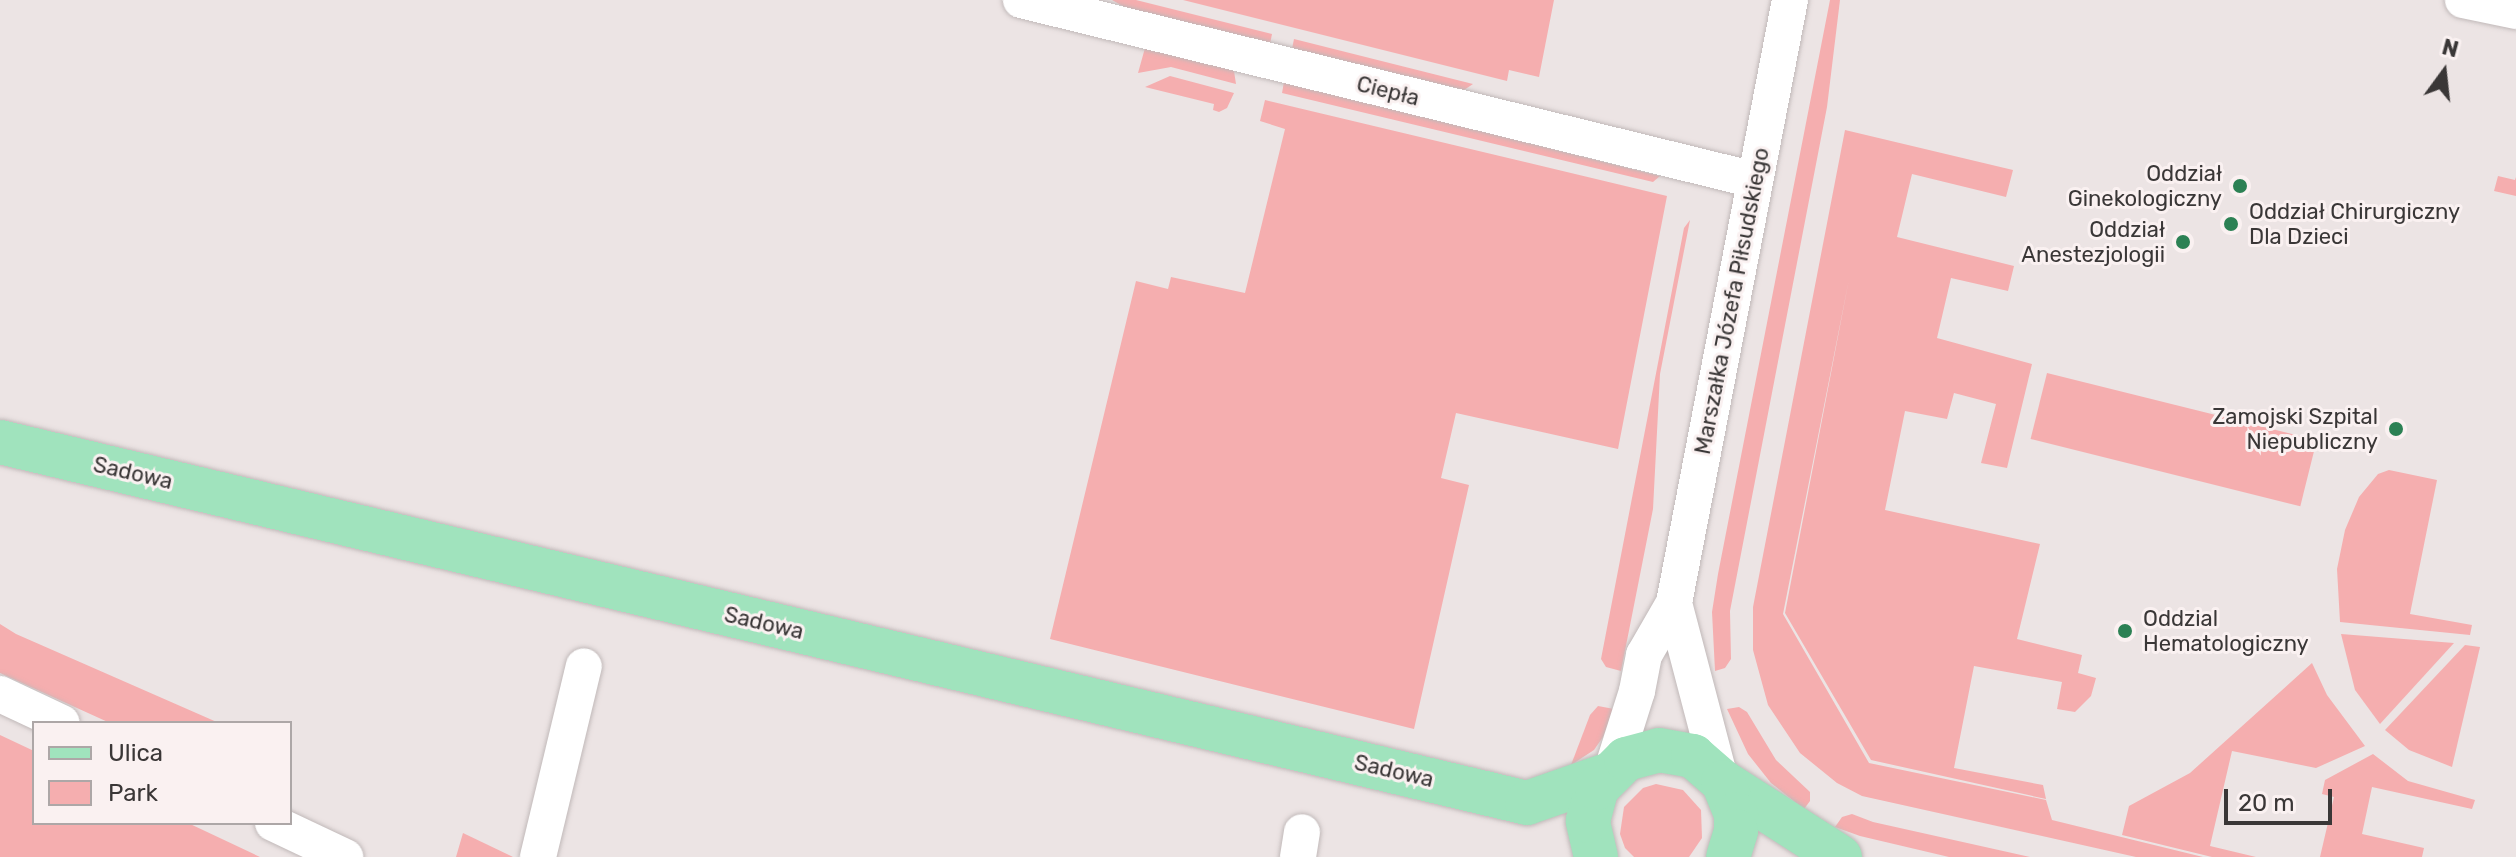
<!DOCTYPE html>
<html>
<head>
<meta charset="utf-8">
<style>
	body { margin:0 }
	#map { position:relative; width:2516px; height:857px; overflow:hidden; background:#ece4e4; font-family:Rubik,sans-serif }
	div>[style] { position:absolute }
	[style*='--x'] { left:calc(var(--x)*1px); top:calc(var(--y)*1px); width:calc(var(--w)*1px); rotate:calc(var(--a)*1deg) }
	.green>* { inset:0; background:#f5aeaf; transform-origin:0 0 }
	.roads { filter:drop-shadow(0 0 2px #c1b9b9) drop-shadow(0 0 2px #c1b9b9) }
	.minor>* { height:36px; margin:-18px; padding:0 18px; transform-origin:18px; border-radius:18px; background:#fff }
	.major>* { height:44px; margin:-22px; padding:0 22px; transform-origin:22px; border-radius:22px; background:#a0e3bd }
	.dots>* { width:22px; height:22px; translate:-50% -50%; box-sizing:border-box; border:4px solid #faf1f1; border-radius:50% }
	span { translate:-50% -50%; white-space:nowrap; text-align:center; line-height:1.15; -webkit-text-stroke:6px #faf1f1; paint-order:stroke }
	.street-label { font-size:22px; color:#3a3737 }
	.poi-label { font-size:22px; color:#3a3737 }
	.right { translate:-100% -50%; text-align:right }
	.left { translate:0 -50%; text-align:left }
	.legend { position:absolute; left:32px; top:721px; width:260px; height:104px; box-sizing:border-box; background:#faf1f1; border:2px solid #ada7a7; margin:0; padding:10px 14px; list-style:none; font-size:24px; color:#3a3737 }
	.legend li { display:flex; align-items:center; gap:16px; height:40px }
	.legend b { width:40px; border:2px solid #ada7a7 }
	.north { position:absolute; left:2404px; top:32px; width:80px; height:80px; -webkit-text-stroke:6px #faf1f1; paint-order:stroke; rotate:15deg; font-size:22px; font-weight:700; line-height:32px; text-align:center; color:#3a3737 }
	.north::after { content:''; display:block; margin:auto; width:28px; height:36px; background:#3a3737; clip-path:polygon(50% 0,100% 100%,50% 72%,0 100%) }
	.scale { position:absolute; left:2224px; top:789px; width:108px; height:36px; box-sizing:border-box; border:4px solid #3a3737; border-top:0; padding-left:10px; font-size:24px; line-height:28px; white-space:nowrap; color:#3a3737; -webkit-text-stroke:6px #faf1f1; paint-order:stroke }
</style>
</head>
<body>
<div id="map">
	<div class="green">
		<div style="clip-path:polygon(1112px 0,1136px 0,1272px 34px,1270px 44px,1126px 8px)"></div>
		<div style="clip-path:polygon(1183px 0,1554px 0,1539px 77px,1509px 70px,1507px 81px)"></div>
		<div style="clip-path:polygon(1830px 0,1840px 0,1827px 107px,1730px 611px,1731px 659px,1725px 668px,1715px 671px,1712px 612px,1718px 574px)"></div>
		<div style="clip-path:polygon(1294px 39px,1473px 84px,1464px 90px,1292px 49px)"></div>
		<div style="clip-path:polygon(1145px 48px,1227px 68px,1234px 71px,1236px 84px,1171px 67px,1138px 73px)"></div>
		<div style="clip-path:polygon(1170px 76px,1234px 93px,1227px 108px,1219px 112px,1213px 110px,1214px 104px,1145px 87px)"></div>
		<div style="clip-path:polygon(1284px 82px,1660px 176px,1653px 182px,1282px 93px)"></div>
		<div style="clip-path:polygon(1265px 100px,1667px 196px,1618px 449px,1456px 413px,1441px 478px,1469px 485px,1414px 729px,1050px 639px,1136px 281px,1168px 289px,1171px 277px,1245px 293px,1285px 129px,1260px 121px)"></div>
		<div style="clip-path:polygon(1845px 130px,2013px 170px,2006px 197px,1912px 174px,1897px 237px,2014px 266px,2008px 291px,1951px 278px,1937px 338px,2032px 364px,2007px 468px,1981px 463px,1996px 404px,1954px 393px,1947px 419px,1905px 411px,1885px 510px,2040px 544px,2017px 639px,2082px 655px,2078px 673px,2096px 678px,2091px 696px,2075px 712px,2057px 709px,2062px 682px,1974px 666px,1954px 768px,2043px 785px,2046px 799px,1871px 760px,1785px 613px,1849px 279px,1783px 614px,1869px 763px,2046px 800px,2052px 820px,2203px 857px,2136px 857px,1862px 796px,1837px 783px,1800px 753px,1768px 705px,1753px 650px,1753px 607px)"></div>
		<div style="clip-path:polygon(2498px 176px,2515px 180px,2516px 177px,2516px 196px,2494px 191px)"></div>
		<div style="clip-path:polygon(1690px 220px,1660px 374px,1653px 509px,1621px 671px,1606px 667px,1601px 659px,1684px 228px)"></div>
		<div style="left:2047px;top:373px;width:278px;height:68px;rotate:14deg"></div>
		<div style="clip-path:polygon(2389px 470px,2437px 480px,2410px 614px,2472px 625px,2470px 635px,2340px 622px,2337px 569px,2345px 530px,2359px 497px,2378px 474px)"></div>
		<div style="clip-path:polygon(0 624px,16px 634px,219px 723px,110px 723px,0 673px)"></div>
		<div style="clip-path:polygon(2341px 634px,2454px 643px,2380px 724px,2355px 690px)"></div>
		<div style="clip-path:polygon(2465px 645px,2480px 647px,2452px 767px,2409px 750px,2385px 730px)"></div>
		<div style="clip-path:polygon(2312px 663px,2327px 695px,2365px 746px,2316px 768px,2232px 751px,2210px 846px,2256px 857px,2212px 857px,2122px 835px,2129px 806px,2190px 773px)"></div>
		<div style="clip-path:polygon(1598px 706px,1614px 709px,1603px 737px,1594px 750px,1571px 765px,1590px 715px)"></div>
		<div style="clip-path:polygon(1739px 707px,1747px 712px,1776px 760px,1810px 792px,1810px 801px,1804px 809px,1771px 783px,1748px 754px,1727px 709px)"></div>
		<div style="clip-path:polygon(0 735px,34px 751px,34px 823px,188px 823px,260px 857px,0 857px)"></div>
		<div style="clip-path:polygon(2373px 754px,2408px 781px,2475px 800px,2472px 809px,2372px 787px,2362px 834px,2424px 848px,2422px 857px,2320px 857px,2334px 797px,2322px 794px,2325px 780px)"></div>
		<div style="clip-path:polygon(1656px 784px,1683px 790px,1701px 810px,1702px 838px,1689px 857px,1634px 857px,1625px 848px,1620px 834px,1624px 807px,1643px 788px)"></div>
		<div style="clip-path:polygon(1852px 814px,1873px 822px,2030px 857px,1949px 857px,1860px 836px,1835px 827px,1842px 817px)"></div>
		<div style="clip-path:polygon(463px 833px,513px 857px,456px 857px)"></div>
	</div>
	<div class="roads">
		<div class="minor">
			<div style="--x:1021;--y:0;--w:756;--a:13.78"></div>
			<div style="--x:2463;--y:0;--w:54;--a:11.7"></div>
			<div style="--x:1674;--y:603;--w:181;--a:75.3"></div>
			<div style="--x:0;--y:694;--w:68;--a:25.1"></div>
			<div style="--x:1612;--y:770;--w:83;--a:-72.4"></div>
			<div style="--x:1637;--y:691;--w:37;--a:-79"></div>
			<div style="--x:1644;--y:655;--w:60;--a:-60"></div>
			<div style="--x:1674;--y:603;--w:614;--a:-79.11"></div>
			<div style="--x:273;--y:823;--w:80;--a:25.3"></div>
			<div style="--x:538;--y:857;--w:196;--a:-76.5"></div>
			<div style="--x:1298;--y:857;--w:25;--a:-81"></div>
		</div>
		<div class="major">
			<div style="--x:0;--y:442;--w:1569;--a:13.3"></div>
			<div style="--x:1527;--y:803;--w:85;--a:-19.3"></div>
			<div style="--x:1723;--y:782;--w:139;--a:32.7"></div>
			<div style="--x:1596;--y:857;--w:37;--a:-103"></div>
			<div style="--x:1588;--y:821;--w:34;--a:-75"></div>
			<div style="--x:1597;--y:788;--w:41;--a:-45"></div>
			<div style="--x:1626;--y:759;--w:34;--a:-15"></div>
			<div style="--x:1659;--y:750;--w:35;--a:10"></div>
			<div style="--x:1693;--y:756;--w:40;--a:41"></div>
			<div style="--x:1723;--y:782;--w:35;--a:68"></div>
			<div style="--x:1736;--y:814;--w:17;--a:90"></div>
			<div style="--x:1736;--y:831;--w:27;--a:107"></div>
		</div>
	</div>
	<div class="dots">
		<div style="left:2240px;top:186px;background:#2c8154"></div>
		<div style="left:2231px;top:224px;background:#2c8154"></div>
		<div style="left:2183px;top:242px;background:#2c8154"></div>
		<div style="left:2396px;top:429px;background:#2c8154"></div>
		<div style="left:2125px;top:631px;background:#2c8154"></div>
	</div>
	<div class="street-label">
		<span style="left:1388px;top:91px;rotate:14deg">Ciepła</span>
		<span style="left:1732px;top:301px;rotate:-79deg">Marszałka Józefa Piłsudskiego</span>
		<span style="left:133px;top:473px;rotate:13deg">Sadowa</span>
		<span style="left:764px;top:623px;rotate:13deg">Sadowa</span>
		<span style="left:1394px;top:771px;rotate:13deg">Sadowa</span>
	</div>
	<div class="poi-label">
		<span class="right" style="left:2222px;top:186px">Oddział<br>Ginekologiczny</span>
		<span class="left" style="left:2249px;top:224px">Oddział Chirurgiczny<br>Dla Dzieci</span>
		<span class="right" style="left:2165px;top:242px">Oddział<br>Anestezjologii</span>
		<span class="right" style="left:2378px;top:429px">Zamojski Szpital<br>Niepubliczny</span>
		<span class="left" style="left:2143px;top:631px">Oddzial<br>Hematologiczny</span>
	</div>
	<ul class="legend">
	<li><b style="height:10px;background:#a0e3bd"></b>Ulica</li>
	<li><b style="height:22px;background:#f5aeaf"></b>Park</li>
	</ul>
	<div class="north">N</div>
	<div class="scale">20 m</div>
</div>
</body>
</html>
